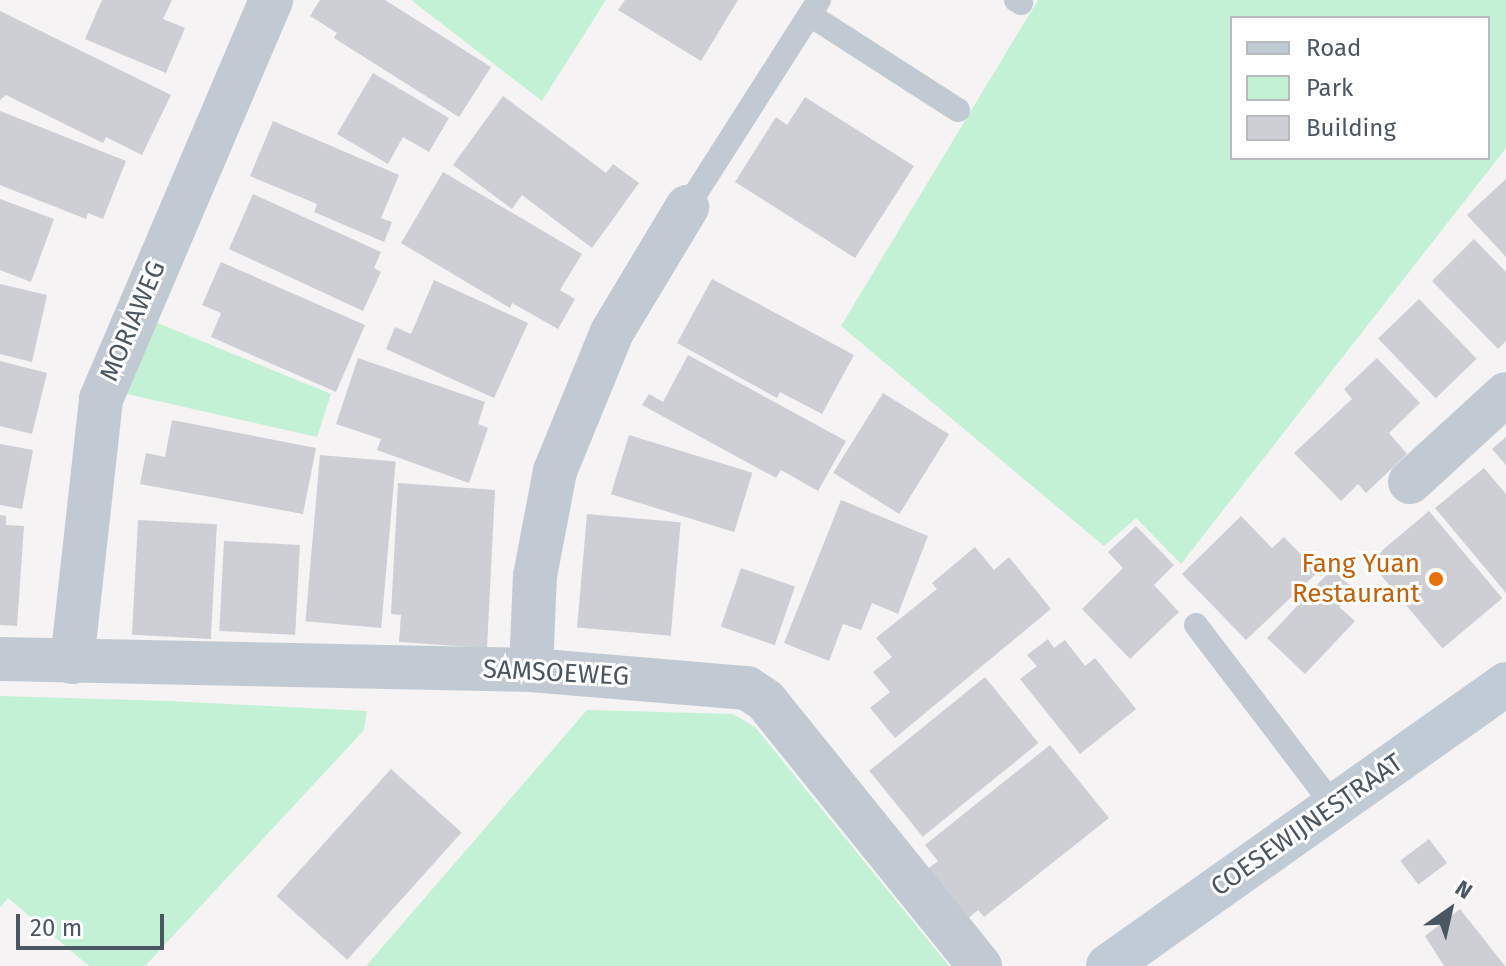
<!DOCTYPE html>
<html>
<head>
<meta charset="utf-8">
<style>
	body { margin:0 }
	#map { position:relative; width:1506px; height:966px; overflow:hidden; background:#f5f3f3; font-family:"Fira Sans",sans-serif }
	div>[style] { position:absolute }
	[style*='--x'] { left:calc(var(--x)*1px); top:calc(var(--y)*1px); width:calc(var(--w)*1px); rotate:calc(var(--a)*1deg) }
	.green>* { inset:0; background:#c3f1d5 }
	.building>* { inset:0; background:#cdcfd5; transform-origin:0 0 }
	.lane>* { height:24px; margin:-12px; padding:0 12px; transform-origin:12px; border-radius:12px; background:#c1cad2 }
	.street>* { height:44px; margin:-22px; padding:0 22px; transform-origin:22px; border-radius:22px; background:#c1cad2 }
	.secondary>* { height:44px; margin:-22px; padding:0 22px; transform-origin:22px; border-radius:22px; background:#c1cbd6 }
	.dots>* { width:22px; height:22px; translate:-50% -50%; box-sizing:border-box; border:4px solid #fff; border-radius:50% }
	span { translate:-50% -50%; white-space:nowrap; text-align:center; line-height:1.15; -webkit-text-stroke:6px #fff; paint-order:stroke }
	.street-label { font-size:26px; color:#4a5661 }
	.food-label { font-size:26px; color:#c56008 }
	.right { translate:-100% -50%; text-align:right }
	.legend { position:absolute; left:1230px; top:16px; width:260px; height:144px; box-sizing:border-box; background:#fff; border:2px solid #b7bbc0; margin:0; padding:10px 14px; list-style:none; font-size:24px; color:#4a5661 }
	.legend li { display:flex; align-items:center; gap:16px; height:40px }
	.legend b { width:40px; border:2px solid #b7bbc0 }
	.north { position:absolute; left:1410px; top:870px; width:80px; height:80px; -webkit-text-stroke:6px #fff; paint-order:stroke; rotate:34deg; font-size:22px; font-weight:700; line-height:32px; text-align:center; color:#4a5661 }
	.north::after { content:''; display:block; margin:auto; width:28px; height:36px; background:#4a5661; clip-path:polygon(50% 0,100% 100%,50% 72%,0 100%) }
	.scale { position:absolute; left:16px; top:914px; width:148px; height:36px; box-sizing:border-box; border:4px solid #4a5661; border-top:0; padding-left:10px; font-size:24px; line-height:28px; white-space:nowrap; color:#4a5661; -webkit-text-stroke:6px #fff; paint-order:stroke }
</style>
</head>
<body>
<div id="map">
	<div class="green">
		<div style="clip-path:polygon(411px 0,606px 0,542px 101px)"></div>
		<div style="clip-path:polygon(evenodd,1038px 0,1506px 0,1506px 148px,1181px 564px,1136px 518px,1104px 546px,841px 326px,1038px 0,1232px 18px,1488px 18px,1488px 158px,1232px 158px,1232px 18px)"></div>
		<div style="clip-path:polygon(150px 320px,331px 394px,317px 437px,127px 394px,135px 350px)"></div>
		<div style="clip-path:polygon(0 696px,169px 701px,367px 711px,364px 730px,145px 966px,89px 966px,8px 898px,0 907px)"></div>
		<div style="clip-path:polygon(587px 710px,733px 714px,755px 727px,949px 966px,366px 966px)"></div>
	</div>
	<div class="building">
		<div style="clip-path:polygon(102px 0,172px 0,163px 19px,185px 28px,166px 73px,85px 39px)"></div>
		<div style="clip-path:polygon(320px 0,385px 0,491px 67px,459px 117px,334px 38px,337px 33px,310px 16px)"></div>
		<div style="clip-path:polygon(625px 0,738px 0,701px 61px,618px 10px)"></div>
		<div style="clip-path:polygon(0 11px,171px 95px,142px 155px,106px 137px,103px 143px,6px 95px,0 100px)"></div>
		<div style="clip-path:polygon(373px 73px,449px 118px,429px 152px,403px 137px,388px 164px,337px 134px)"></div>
		<div style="clip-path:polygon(503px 96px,606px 173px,613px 164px,639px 183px,592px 248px,522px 195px,512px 209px,453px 165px)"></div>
		<div style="clip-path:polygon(805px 97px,914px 166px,855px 258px,735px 182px,776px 117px,787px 125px)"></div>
		<div style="clip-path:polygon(0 111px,126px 161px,103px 219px,88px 213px,86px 219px,0 185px)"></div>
		<div style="clip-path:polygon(273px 121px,399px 175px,381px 218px,392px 222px,384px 242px,314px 212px,317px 204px,250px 176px)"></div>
		<div style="clip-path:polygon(443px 172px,582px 254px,560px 290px,575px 299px,558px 329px,512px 303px,510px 308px,401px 243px)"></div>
		<div style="clip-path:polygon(1506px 179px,1506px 257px,1467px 215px)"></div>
		<div style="clip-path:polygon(253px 194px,381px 252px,374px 268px,381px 272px,363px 311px,229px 249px)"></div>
		<div style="clip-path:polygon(0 199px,54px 219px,31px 282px,0 270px)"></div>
		<div style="clip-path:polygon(1474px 239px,1506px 272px,1506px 341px,1498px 349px,1432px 281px)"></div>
		<div style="clip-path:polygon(221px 262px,365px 325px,336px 392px,211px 337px,221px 313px,202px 305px)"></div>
		<div style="clip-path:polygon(712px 279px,854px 355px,822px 414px,780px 392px,777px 398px,677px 343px)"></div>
		<div style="clip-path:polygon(434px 280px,528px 323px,494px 398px,386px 349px,395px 327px,411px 334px)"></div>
		<div style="clip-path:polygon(0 284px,47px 295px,32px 362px,0 354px)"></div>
		<div style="left:1419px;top:299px;width:83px;height:57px;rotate:46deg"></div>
		<div style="clip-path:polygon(688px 355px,846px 441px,818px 491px,781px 470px,776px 478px,642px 405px,649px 394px,663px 402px)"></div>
		<div style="clip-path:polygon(358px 358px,485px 402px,478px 424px,488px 428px,469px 483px,377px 450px,381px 439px,336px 424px)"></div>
		<div style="clip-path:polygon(1377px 358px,1420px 403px,1389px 433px,1407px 454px,1366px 493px,1358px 484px,1341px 501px,1294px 453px,1352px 399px,1344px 389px)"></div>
		<div style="clip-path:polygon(0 361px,47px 373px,32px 434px,0 426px)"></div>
		<div style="left:883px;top:393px;width:78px;height:94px;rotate:32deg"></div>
		<div style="clip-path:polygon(172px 420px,316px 448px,303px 514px,140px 484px,146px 453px,165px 457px)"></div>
		<div style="left:629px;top:435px;width:129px;height:62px;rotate:17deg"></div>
		<div style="clip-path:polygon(1506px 437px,1506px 465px,1492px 449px)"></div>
		<div style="clip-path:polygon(0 444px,33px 450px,22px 509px,0 505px)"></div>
		<div style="left:320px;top:455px;width:76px;height:167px;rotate:5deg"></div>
		<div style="clip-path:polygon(1484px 468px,1506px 494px,1506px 593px,1435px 508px)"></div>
		<div style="clip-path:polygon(398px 483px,495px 490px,487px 648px,399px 642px,401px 615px,391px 614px)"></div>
		<div style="clip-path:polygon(841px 500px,928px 536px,898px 614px,872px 603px,861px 630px,843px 624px,829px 661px,784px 643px)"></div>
		<div style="left:1429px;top:511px;width:114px;height:78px;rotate:50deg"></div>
		<div style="left:587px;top:514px;width:94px;height:114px;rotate:5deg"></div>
		<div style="clip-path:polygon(0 515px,6px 516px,6px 525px,24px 526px,17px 626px,0 625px)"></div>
		<div style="clip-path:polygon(1241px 516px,1272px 548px,1284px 537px,1318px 572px,1246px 640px,1182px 574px)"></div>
		<div style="left:138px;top:520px;width:79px;height:115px;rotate:3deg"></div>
		<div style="clip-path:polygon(1136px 526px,1174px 565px,1154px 585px,1179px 612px,1130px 659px,1082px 609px,1123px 568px,1108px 552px)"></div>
		<div style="left:224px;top:541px;width:76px;height:90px;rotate:3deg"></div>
		<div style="clip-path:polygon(975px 547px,994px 570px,1009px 557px,1051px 609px,895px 738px,870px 708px,890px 692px,873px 672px,892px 657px,876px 638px,937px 589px,932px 583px)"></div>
		<div style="left:741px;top:568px;width:57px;height:62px;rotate:19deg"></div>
		<div style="clip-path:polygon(1332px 569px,1356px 591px,1339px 607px,1355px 621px,1305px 674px,1267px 638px)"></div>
		<div style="clip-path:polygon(1048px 639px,1054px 648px,1065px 640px,1085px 666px,1095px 658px,1136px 709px,1080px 754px,1020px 679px,1037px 666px,1027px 655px)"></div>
		<div style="left:985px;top:677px;width:85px;height:149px;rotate:51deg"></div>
		<div style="clip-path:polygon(1050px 745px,1109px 818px,984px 917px,978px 910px,966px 920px,926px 870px,938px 861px,925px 845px)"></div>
		<div style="left:391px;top:769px;width:95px;height:171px;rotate:42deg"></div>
		<div style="left:1429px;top:839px;width:30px;height:36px;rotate:53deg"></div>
		<div style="clip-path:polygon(1460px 909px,1505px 966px,1444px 966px,1425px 936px)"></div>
	</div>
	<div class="lane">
		<div style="--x:1016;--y:0;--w:6;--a:31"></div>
		<div style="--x:810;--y:15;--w:176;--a:32.7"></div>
		<div style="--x:687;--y:207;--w:246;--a:-57.5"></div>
		<div style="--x:1196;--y:625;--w:228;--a:52.7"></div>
	</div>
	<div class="street">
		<div style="--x:1410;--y:482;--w:130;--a:-42.5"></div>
		<div style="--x:0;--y:659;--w:531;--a:1.19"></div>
		<div style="--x:531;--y:670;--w:217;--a:4.8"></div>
		<div style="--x:747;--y:688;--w:23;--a:34"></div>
		<div style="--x:766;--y:701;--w:341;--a:51.1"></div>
		<div style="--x:72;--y:662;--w:265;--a:-83.7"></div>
		<div style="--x:101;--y:399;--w:434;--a:-66.9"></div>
		<div style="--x:531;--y:670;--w:94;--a:-87.6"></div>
		<div style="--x:535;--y:576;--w:107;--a:-79.2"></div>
		<div style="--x:555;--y:471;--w:150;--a:-67.7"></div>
		<div style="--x:612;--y:332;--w:146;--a:-59"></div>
	</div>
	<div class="secondary">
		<div style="--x:1108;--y:966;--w:488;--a:-35.3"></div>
	</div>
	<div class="dots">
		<div style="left:1436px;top:579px;background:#e8710a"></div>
	</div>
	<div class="street-label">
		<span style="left:133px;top:321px;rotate:-67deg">MORIAWEG</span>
		<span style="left:556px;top:673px;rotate:3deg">SAMSOEWEG</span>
		<span style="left:1307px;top:825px;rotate:-35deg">COESEWIJNESTRAAT</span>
	</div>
	<div class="food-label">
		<span class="right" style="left:1420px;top:579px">Fang Yuan<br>Restaurant</span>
	</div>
	<ul class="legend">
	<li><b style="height:10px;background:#c1cbd6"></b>Road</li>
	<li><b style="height:22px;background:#c3f1d5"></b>Park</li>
	<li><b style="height:22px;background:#cdcfd5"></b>Building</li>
	</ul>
	<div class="north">N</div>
	<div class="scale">20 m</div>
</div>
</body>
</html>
